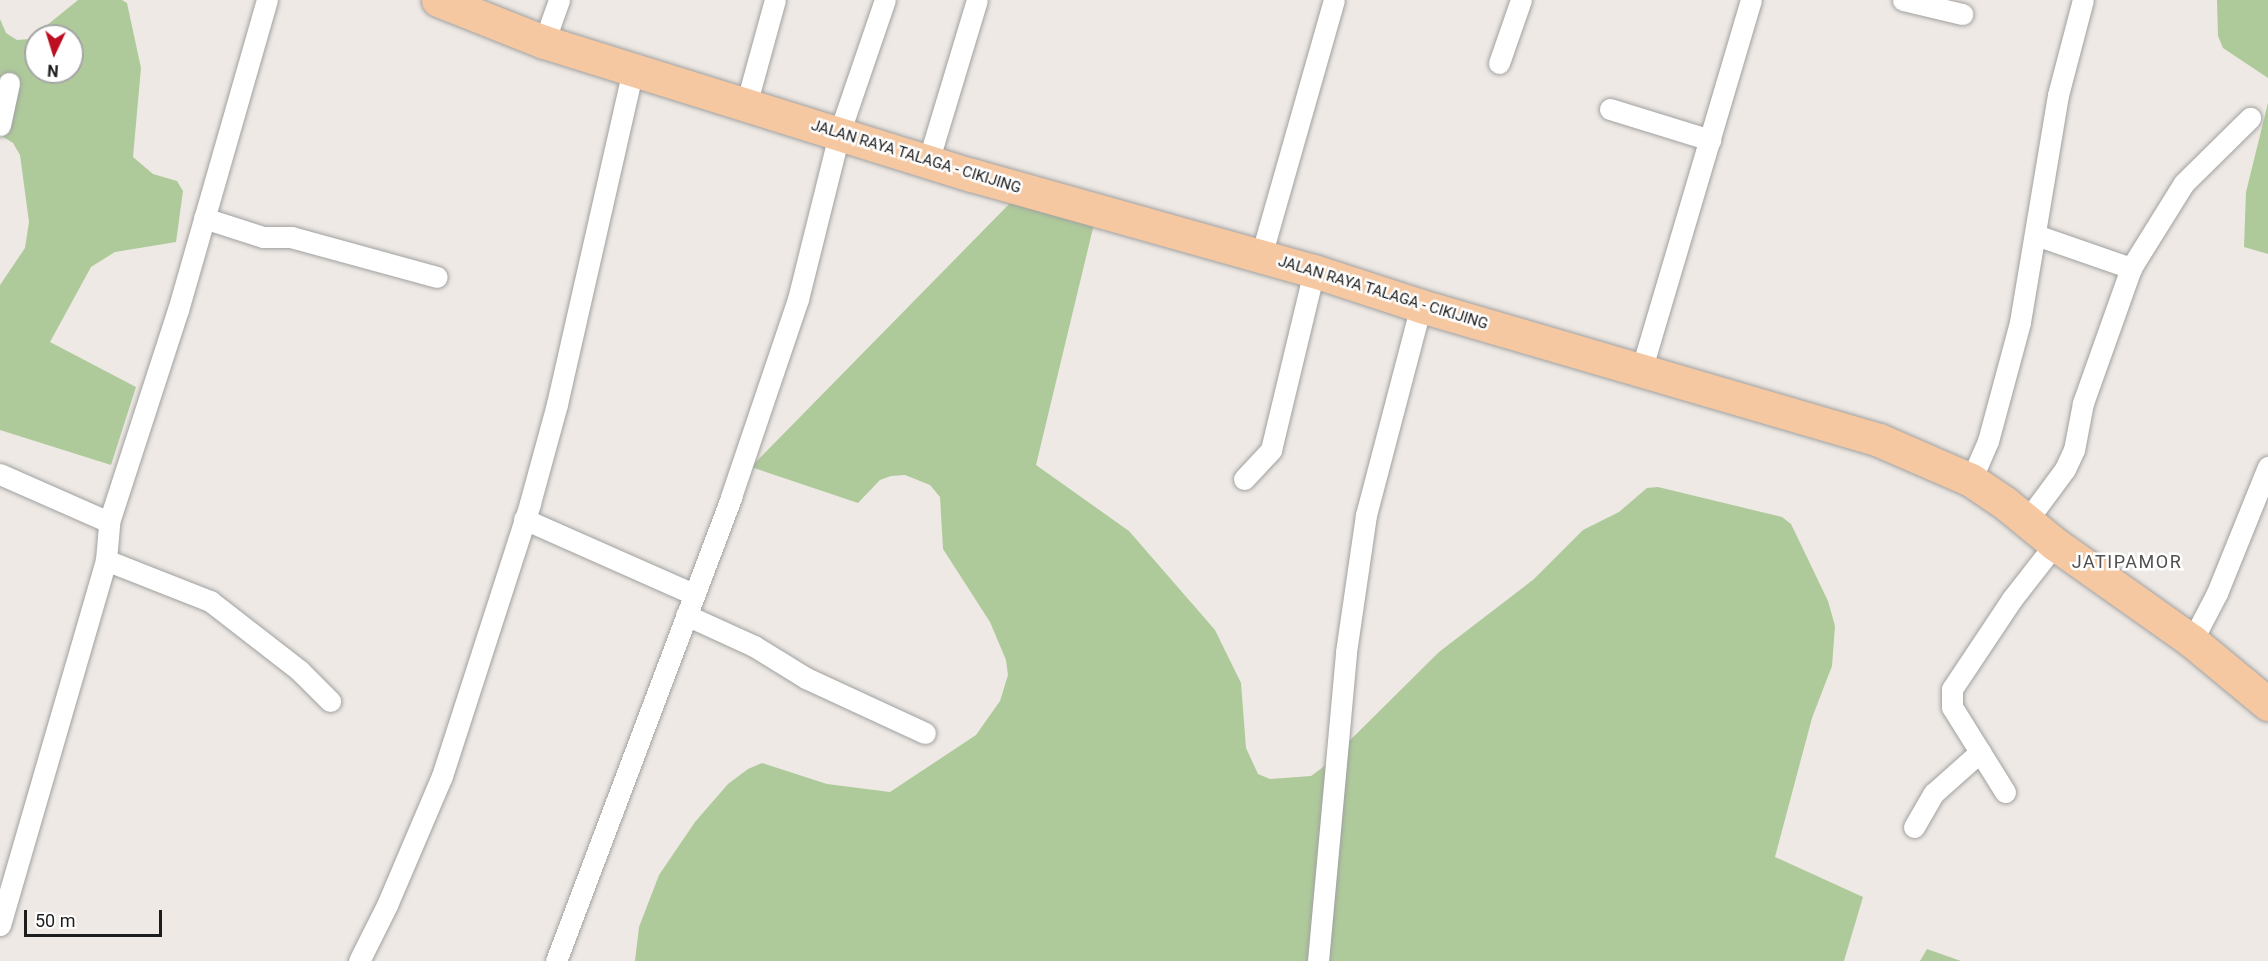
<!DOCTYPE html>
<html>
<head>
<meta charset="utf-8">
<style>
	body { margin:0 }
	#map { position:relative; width:2268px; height:961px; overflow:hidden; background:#eee9e4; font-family:Roboto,sans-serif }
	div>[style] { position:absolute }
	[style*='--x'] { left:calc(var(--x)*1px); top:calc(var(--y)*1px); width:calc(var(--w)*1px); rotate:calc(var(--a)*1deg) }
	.forest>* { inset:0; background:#aeca9b }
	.roads { filter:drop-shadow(0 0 2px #a1a1a1) drop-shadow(0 0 2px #a1a1a1) }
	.minor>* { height:21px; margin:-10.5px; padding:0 10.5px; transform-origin:10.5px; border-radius:10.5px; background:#fff }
	.primary>* { height:33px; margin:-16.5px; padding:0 16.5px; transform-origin:16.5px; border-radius:16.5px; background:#f5c8a2 }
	span { translate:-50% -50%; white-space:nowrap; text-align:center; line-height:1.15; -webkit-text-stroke:5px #fff; paint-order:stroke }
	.street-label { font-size:15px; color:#1d1d1d }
	.quarter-label { font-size:18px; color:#505050; letter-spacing:1.5px }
	.north { position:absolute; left:24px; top:24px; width:60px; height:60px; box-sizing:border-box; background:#fff; border:2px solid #a5a5a5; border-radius:50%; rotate:184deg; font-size:16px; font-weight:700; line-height:24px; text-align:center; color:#1d1d1d }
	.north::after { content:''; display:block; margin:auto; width:21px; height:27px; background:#bd0e22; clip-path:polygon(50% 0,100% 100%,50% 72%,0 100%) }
	.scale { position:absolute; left:24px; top:910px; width:138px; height:27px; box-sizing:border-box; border:3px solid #1d1d1d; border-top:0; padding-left:8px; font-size:18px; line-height:21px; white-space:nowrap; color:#1d1d1d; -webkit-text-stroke:4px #fff; paint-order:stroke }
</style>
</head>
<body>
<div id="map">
	<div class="forest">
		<div style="clip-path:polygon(evenodd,78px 0,122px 0,127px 3px,141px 68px,133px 157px,153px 174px,177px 181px,183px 191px,176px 242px,115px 252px,91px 267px,50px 342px,136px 387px,111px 465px,0 430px,0 285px,25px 248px,29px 222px,20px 155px,13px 143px,0 135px,0 19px,6px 33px,17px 40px,30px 39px,78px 0,36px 36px,72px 36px,72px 72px,36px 72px,36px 36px)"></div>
		<div style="clip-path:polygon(2217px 0,2268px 0,2268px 78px,2223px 48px,2218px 36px)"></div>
		<div style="clip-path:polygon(2268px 103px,2268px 254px,2244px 247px,2246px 192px)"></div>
		<div style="clip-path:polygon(1019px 194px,1094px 224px,1036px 465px,1129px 531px,1215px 630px,1241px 683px,1246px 748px,1258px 774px,1270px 779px,1311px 776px,1322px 768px,1439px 652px,1534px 579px,1583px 530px,1619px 512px,1647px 488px,1658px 487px,1782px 517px,1791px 524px,1828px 601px,1835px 626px,1832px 666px,1812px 718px,1775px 857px,1863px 897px,1844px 961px,635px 961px,639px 927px,659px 875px,695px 822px,728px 784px,748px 769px,762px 763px,827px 784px,890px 792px,976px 735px,1000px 701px,1008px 675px,1006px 660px,990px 622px,943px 549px,940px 497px,930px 485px,905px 475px,891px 476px,880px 480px,858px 503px,751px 467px)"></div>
		<div style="clip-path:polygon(1927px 949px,1961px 961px,1920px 961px)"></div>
	</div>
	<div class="roads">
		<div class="minor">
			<div style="--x:1903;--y:0;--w:61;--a:13.3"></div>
			<div style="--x:544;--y:42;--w:45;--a:-70.3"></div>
			<div style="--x:1499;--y:63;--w:67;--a:-70.8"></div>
			<div style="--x:746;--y:105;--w:109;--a:-74.6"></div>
			<div style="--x:1610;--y:109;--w:105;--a:17.2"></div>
			<div style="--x:0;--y:125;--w:43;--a:-77.9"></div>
			<div style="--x:928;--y:162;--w:169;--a:-73.2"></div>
			<div style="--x:204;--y:218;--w:62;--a:17.9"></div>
			<div style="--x:263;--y:237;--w:28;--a:0"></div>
			<div style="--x:291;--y:237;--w:151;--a:15.3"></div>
			<div style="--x:2036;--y:235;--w:101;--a:19.2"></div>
			<div style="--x:1261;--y:256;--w:266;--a:-74.1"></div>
			<div style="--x:1641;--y:371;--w:387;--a:-73.5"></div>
			<div style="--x:0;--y:474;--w:119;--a:23.8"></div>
			<div style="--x:1244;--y:479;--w:40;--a:-47"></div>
			<div style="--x:1271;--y:450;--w:184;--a:-76.5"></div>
			<div style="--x:1971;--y:480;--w:43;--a:-66.4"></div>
			<div style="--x:1988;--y:441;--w:123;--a:-74.9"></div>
			<div style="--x:2020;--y:322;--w:230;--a:-80.5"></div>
			<div style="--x:2058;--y:95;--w:98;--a:-75.3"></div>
			<div style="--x:524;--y:519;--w:185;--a:23.9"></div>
			<div style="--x:2028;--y:519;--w:62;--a:-53.5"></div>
			<div style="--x:2065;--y:469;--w:21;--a:-65"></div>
			<div style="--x:2074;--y:450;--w:48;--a:-79.2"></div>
			<div style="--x:2083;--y:403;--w:143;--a:-70.4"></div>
			<div style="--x:2131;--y:268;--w:100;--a:-58.1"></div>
			<div style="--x:2184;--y:183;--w:93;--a:-44.6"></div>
			<div style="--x:106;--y:560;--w:112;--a:21.5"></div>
			<div style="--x:210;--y:601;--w:113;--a:37.8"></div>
			<div style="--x:299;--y:670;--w:44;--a:45"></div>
			<div style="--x:686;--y:615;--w:75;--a:24.5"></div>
			<div style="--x:754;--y:646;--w:61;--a:31.6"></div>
			<div style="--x:806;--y:678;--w:131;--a:24.8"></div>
			<div style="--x:2192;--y:641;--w:54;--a:-62.5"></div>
			<div style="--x:2217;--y:593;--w:136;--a:-68"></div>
			<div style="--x:2005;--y:792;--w:100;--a:-121.9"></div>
			<div style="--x:1952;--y:707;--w:18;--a:-90"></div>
			<div style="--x:1952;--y:689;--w:108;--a:-56.3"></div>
			<div style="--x:2012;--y:599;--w:70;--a:-52"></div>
			<div style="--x:1914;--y:827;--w:39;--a:-60"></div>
			<div style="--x:1934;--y:793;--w:62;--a:-41.7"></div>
			<div style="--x:0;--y:925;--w:380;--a:-73.8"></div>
			<div style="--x:106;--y:560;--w:38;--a:-85"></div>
			<div style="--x:109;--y:522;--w:223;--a:-72"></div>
			<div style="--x:178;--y:310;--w:323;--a:-74"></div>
			<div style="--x:359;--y:961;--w:63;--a:-63.4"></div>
			<div style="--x:387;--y:905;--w:140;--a:-66.9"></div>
			<div style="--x:442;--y:776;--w:287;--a:-72.1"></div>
			<div style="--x:530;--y:503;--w:103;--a:-74.7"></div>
			<div style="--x:557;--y:404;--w:343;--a:-77.2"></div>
			<div style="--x:556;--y:961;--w:496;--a:-69.3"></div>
			<div style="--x:731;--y:497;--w:209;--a:-71.3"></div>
			<div style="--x:798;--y:299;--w:170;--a:-76"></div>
			<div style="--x:839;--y:134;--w:142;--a:-71.1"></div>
			<div style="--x:1318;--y:961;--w:310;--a:-84.8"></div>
			<div style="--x:1346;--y:652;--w:138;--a:-81.7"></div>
			<div style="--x:1366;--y:515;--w:216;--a:-75.3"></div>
		</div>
		<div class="primary">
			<div style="--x:438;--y:0;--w:114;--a:21.6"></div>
			<div style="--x:544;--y:42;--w:448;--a:17.3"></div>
			<div style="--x:972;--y:175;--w:355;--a:15.7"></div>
			<div style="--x:1314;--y:271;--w:113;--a:18.1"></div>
			<div style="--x:1421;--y:306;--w:477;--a:16.3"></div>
			<div style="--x:1879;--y:440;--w:100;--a:23.5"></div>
			<div style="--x:1971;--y:480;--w:41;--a:34.1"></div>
			<div style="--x:2005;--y:503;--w:65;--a:39.4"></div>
			<div style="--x:2055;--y:544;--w:168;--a:35.3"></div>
			<div style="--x:2192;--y:641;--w:99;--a:39.7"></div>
		</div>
	</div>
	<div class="street-label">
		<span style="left:916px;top:157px;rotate:17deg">JALAN RAYA TALAGA - CIKIJING</span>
		<span style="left:1383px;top:293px;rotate:17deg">JALAN RAYA TALAGA - CIKIJING</span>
	</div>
	<div class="quarter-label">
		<span style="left:2127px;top:562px">JATIPAMOR</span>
	</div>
	<div class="north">N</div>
	<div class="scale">50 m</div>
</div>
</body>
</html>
